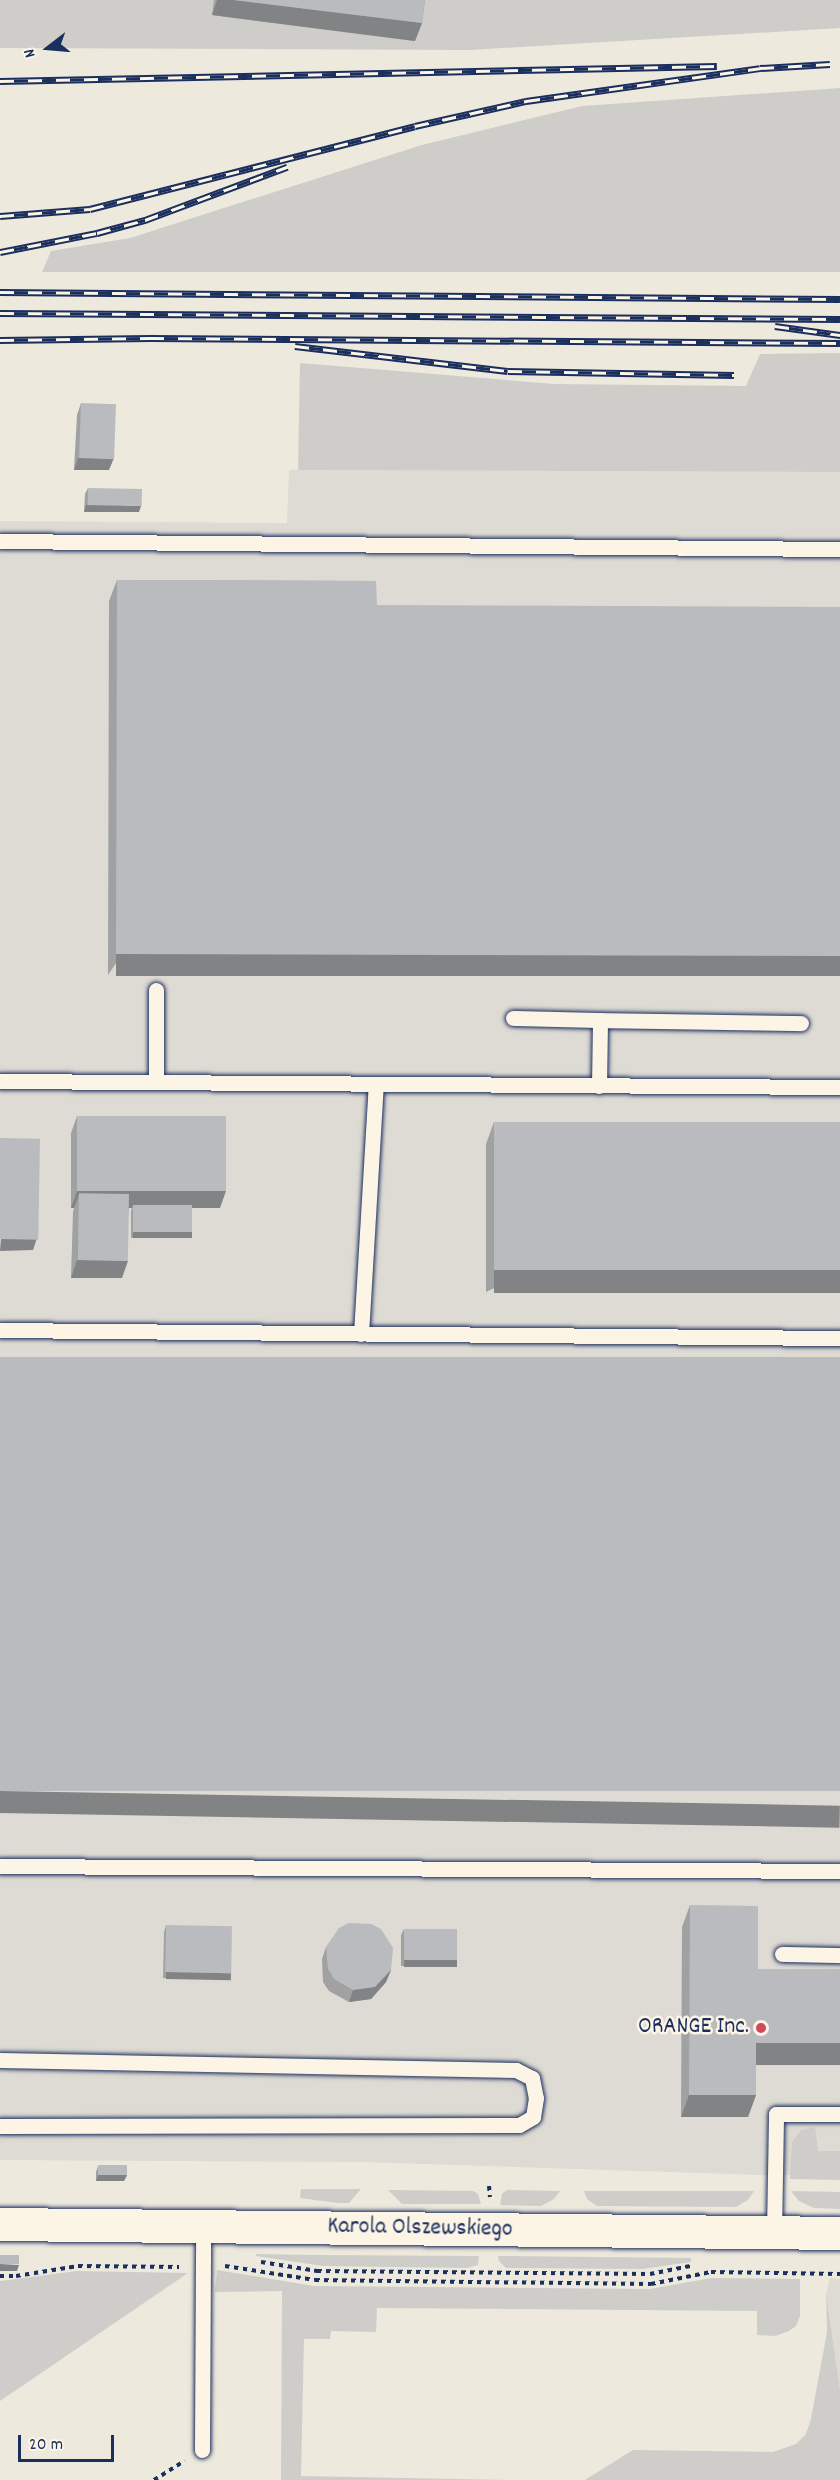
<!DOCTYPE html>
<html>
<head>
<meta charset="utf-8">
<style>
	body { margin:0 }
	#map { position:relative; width:840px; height:2480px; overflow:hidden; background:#eee9dd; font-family:Dekko,sans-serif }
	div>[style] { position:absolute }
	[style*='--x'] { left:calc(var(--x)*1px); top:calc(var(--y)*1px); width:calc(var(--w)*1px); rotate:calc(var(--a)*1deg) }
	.built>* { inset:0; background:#dedbd4 }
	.green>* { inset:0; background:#cfcdca }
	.path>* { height:4px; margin-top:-2px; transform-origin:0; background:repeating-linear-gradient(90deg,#1b2f5e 0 4.5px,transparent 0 9px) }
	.roads { filter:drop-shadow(0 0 2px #1b2f5e) drop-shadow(0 0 2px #1b2f5e) }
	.lane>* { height:15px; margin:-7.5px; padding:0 7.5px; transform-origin:7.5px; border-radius:7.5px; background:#fcf5e5 }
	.secondary>* { height:33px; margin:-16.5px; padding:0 16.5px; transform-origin:16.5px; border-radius:16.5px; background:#fcf5e5 }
	.rail>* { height:7px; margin-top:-3.5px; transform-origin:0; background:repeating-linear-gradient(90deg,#fcf5e5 0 14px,#1b2f5e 0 28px); box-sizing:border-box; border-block:2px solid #1b2f5e }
	.wall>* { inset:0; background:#a0a1a3 }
	.shaded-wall>* { inset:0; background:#828385; transform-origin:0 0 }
	.building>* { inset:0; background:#babbbe; transform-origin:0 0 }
	.dots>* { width:16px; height:16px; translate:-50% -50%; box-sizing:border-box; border:3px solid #fcf5e5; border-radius:50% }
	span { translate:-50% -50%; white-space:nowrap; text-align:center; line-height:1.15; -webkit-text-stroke:5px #fcf5e5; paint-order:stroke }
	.poi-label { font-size:24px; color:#1b2f5e }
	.right { translate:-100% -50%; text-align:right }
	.street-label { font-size:24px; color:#1b2f5e }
	.north { position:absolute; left:18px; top:18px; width:60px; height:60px; -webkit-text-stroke:4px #fcf5e5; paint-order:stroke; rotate:254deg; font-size:16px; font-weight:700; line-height:24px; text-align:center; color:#1b2f5e }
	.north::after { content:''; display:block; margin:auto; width:21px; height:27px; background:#1b2f5e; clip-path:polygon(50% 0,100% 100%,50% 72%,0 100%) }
	.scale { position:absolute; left:18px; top:2435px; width:96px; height:27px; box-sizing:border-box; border:3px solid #1b2f5e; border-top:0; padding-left:8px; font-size:18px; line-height:21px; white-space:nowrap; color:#1b2f5e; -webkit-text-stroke:4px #fcf5e5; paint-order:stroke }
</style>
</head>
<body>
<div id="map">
	<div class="built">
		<div style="clip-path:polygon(289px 470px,840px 472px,840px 2175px,760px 2175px,364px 2162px,0 2160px,0 521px,287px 523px)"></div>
		<div style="clip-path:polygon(830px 2278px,840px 2279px,840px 2389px,826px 2294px)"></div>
	</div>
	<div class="green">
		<div style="clip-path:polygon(0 0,840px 0,840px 28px,470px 50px,0 48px)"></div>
		<div style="clip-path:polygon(840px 88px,840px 272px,42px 272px,51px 251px,130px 238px,422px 145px,582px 106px)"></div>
		<div style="clip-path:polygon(840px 353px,840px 472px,298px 470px,300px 363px,554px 384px,746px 386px,760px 354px)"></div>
		<div style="clip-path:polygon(815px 2127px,818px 2151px,840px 2151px,840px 2180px,790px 2179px,792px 2142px,801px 2130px)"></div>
		<div style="clip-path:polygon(301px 2189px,361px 2189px,349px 2203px,338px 2203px,300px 2198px)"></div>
		<div style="clip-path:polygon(388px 2190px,473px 2191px,478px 2194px,481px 2204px,402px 2204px)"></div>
		<div style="clip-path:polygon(507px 2190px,560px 2191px,554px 2199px,541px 2206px,500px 2205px,502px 2194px)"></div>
		<div style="clip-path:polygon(584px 2191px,754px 2191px,748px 2200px,736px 2207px,597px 2206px,587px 2199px)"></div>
		<div style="clip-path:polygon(791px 2191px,840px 2192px,840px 2209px,814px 2208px,799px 2201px)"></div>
		<div style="clip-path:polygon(256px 2254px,315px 2255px,479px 2256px,478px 2265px,467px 2268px,323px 2266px,256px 2256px)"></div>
		<div style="clip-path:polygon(498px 2256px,691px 2258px,691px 2262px,642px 2269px,506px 2268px,499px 2261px)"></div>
		<div style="clip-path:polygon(217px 2270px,314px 2286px,650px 2289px,711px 2278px,800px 2279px,800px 2316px,796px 2326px,789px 2331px,775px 2336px,757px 2335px,757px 2311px,377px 2308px,376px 2332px,331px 2331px,330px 2339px,304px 2339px,301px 2476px,513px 2480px,281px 2480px,282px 2291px,215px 2292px)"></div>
		<div style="clip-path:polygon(77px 2271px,188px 2273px,0 2401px,0 2281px)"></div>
		<div style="clip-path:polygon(826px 2294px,840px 2389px,840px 2480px,585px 2480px,633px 2450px,773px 2452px,796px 2444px,806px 2434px,811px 2419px,827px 2332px)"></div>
	</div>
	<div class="path">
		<div style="--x:489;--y:2186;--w:11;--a:85"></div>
		<div style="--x:261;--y:2262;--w:57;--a:9.1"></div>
		<div style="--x:317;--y:2271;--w:333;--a:0.5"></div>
		<div style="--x:650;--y:2274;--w:41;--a:-11.3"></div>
		<div style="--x:225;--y:2266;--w:91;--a:8.8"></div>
		<div style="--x:315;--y:2280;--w:336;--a:0.7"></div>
		<div style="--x:651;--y:2284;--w:61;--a:-11.3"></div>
		<div style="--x:711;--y:2272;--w:129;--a:0.9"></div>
		<div style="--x:0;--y:2276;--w:16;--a:0"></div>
		<div style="--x:16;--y:2276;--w:63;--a:-9.2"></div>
		<div style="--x:78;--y:2266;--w:101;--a:0.6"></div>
		<div style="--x:154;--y:2480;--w:36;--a:-32"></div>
	</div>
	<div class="roads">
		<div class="lane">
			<div style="--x:0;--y:541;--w:840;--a:0.55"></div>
			<div style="--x:513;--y:1018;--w:87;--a:1.3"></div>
			<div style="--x:0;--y:1081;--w:840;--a:0.41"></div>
			<div style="--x:156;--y:1082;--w:92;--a:-90"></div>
			<div style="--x:599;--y:1086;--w:66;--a:-89.1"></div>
			<div style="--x:600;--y:1020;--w:201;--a:0.9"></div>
			<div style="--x:0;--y:1330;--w:840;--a:0.55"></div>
			<div style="--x:361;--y:1334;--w:250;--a:-86.6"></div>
			<div style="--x:0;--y:1866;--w:840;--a:0.34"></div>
			<div style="--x:782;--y:1954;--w:58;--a:1"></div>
			<div style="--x:0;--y:2060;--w:516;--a:1.11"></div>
			<div style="--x:516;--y:2070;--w:18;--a:27"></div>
			<div style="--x:532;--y:2078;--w:20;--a:79"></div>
			<div style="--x:536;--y:2098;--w:19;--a:99"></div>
			<div style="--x:533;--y:2117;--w:16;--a:150"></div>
			<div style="--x:519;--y:2125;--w:519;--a:179.89"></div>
			<div style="--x:774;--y:2232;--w:118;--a:-89"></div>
			<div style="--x:776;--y:2114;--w:64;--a:0"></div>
			<div style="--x:202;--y:2450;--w:224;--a:-89.7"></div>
		</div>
		<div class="secondary">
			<div style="--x:0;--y:2224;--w:840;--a:0.61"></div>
		</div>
	</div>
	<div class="rail">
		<div style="--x:0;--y:81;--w:717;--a:-1.2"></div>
		<div style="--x:0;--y:216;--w:90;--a:-4.4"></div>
		<div style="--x:90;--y:209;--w:335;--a:-14.3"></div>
		<div style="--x:415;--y:126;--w:114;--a:-12.7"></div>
		<div style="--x:526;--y:101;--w:236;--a:-8"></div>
		<div style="--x:760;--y:68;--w:70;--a:-3.3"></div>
		<div style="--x:0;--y:252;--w:99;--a:-11.1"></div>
		<div style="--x:97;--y:233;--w:50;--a:-15.2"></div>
		<div style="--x:145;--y:220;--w:152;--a:-20.5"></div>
		<div style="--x:0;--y:292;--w:840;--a:0.48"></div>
		<div style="--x:0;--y:313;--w:840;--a:0.41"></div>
		<div style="--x:775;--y:326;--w:66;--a:7.9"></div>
		<div style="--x:0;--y:340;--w:150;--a:-0.8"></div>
		<div style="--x:150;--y:338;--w:690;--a:0.42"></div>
		<div style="--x:295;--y:346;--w:214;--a:6.7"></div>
		<div style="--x:508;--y:371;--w:226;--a:1"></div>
	</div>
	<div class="wall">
		<div style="clip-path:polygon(214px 0,425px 0,422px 23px,415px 41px,212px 15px)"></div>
		<div style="clip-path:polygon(81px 403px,109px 470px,74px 470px,77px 415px)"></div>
		<div style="clip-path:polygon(88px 488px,139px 512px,84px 512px,85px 494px)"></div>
		<div style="clip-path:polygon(117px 580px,376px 581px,108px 975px,109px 601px)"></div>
		<div style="clip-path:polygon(77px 1116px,220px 1208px,192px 1208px,190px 1238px,131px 1238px,131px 1211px,132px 1208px,129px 1208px,122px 1278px,71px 1278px,73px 1212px,74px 1208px,71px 1208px,71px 1133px)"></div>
		<div style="clip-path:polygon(494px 1122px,840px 1123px,486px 1292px,486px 1144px)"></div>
		<div style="clip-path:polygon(690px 1905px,758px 1969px,840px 2065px,756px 2064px,756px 2095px,748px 2117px,681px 2117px,682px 1927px)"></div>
		<div style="clip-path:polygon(166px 1925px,229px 1979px,163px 1978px,164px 1932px)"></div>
		<div style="clip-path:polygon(404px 1929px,457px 1960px,455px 1966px,401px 1966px,401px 1935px)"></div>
		<div style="clip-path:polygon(326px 1947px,391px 1970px,386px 1982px,371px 1999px,349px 2002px,329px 1991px,323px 1982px,322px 1959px)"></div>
		<div style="clip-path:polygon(98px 2166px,127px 2175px,124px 2181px,96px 2181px,96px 2172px)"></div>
	</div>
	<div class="shaded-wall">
		<div style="clip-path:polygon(217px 0,234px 0,422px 23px,415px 41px,212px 15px)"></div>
		<div style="clip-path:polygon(78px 458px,114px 458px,109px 470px,74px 470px)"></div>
		<div style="clip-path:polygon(86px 505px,141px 506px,139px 512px,84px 512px)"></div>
		<div style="left:116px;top:954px;width:724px;height:22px"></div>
		<div style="clip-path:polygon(77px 1191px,226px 1191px,220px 1208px,133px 1208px,133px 1205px,132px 1208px,79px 1208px,79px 1195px,74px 1208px,71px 1208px)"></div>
		<div style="left:133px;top:1232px;width:59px;height:6px"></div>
		<div style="clip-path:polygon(37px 1238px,33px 1250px,0 1251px,1px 1239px)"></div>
		<div style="clip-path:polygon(77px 1260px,128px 1261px,122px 1278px,71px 1278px)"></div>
		<div style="left:494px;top:1270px;width:346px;height:23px"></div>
		<div style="left:0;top:1791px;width:840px;height:22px;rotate:1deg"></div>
		<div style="left:404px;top:1960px;width:53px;height:7px"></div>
		<div style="clip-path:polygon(391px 1970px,386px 1982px,371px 1999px,349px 2002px,353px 1990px)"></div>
		<div style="left:166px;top:1972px;width:65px;height:7px;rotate:1deg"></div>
		<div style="left:756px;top:2043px;width:84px;height:22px"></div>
		<div style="clip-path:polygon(689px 2095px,756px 2095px,748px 2117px,681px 2117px)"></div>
		<div style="clip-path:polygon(98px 2175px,127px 2175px,124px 2181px,96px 2181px)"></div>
		<div style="clip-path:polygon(0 2264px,19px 2265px,17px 2271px,0 2271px)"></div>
	</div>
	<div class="building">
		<div style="clip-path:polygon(234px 0,425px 0,422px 23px)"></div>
		<div style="left:81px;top:403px;width:35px;height:55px;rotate:2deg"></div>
		<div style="left:88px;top:488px;width:54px;height:17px;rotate:1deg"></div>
		<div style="clip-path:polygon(117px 580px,376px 581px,377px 605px,840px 607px,840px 956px,116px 954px)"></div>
		<div style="left:77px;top:1116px;width:149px;height:75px"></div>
		<div style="left:494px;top:1122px;width:346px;height:148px"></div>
		<div style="left:0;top:1138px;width:40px;height:101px;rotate:1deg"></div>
		<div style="left:129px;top:1194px;width:67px;height:50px;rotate:91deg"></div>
		<div style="left:133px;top:1205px;width:59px;height:27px"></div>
		<div style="left:0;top:1357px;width:840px;height:434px"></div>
		<div style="clip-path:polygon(690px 1905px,758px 1906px,758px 1969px,840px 1969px,840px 2043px,756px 2043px,756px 2095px,689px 2095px)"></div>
		<div style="clip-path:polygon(349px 1923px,371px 1924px,381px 1929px,393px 1948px,391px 1970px,375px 1987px,353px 1990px,334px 1979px,328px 1969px,326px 1947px,339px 1928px)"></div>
		<div style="left:166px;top:1925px;width:66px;height:47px;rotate:1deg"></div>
		<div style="left:404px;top:1929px;width:53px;height:31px"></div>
		<div style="left:127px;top:2165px;width:10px;height:29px;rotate:90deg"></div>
		<div style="left:0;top:2255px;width:19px;height:9px"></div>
	</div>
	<div class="dots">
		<div style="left:761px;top:2028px;background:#d1495b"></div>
	</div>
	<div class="poi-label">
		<span class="right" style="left:749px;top:2028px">ORANGE Inc.</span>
	</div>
	<div class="street-label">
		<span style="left:420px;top:2229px;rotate:1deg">Karola Olszewskiego</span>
	</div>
	<div class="north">N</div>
	<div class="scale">20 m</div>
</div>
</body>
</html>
